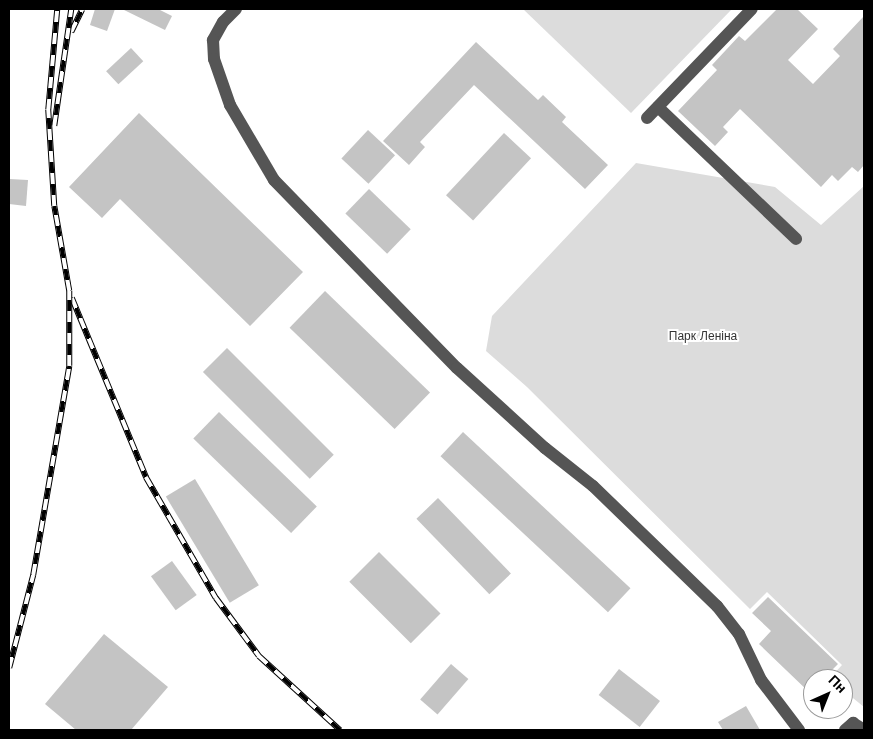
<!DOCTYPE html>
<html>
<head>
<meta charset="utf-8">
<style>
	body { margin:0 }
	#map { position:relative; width:873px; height:739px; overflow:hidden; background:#fff; font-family:"Work Sans",sans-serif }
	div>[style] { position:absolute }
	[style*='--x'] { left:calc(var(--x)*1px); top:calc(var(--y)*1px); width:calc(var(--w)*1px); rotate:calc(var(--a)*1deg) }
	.green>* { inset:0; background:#dcdcdc }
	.building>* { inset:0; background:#c4c4c4; transform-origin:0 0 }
	.minor>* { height:12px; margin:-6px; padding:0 6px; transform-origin:6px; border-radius:6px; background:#555 }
	.rail>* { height:5.5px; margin-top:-2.75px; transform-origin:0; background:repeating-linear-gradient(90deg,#fff 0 11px,#000 0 22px); box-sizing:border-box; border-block:1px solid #000 }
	span { translate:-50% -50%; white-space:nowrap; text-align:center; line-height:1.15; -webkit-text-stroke:4px #fff; paint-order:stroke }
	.park-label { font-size:12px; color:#333 }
	.frame { position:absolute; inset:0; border:10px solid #000; pointer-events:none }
	.north { position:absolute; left:803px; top:669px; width:50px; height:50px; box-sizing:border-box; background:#fff; border:1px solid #999; border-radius:50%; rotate:44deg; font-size:14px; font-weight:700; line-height:20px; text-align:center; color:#000 }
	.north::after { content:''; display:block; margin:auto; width:18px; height:22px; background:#000; clip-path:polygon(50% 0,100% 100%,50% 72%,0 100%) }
</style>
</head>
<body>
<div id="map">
	<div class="green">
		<div style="clip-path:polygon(523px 9px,732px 9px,631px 113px)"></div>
		<div style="clip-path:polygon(636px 163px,775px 187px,821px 225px,864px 186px,864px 707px,843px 690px,843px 679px,829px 679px,842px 665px,767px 592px,750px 609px,527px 387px,486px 351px,492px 316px)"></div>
	</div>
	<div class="building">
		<div style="clip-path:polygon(95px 9px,115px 9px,107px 31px,90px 25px)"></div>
		<div style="clip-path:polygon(122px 9px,158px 9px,172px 16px,165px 30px)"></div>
		<div style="clip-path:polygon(777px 9px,797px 9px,818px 29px,788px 60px,813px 84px,840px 56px,833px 49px,864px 16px,864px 165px,858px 172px,852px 167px,838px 181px,832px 175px,821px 187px,740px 109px,723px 127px,728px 132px,715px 146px,678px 111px,717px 70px,712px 65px,739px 36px,745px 41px)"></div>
		<div style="clip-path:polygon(476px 42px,538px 100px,543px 95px,566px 117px,562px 122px,608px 165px,585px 189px,474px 85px,420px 142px,425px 147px,409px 165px,383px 141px)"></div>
		<div style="left:131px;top:48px;width:18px;height:34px;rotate:47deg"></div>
		<div style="clip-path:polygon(139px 113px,303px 272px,250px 326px,120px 199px,102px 218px,69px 187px)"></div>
		<div style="left:368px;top:130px;width:37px;height:39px;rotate:43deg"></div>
		<div style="left:504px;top:133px;width:37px;height:85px;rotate:43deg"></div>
		<div style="clip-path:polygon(9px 179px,28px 180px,26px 206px,9px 204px)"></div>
		<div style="left:369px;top:189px;width:58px;height:34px;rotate:44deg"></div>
		<div style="left:325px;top:291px;width:146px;height:51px;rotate:44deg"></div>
		<div style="left:227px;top:348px;width:151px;height:34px;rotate:45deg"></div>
		<div style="left:219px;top:412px;width:136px;height:37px;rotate:44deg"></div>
		<div style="left:463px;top:432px;width:229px;height:33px;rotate:43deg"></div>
		<div style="left:195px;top:479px;width:124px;height:34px;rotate:59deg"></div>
		<div style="left:438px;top:498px;width:105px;height:30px;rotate:46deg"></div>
		<div style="left:379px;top:552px;width:87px;height:42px;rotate:45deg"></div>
		<div style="left:172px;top:561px;width:42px;height:26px;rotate:54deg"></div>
		<div style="clip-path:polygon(768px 597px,838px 664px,823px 679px,813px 679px,810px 693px,759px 644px,771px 631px,752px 613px)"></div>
		<div style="clip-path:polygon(104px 634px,168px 687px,131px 730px,76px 730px,45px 704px)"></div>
		<div style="left:451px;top:664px;width:23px;height:47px;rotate:41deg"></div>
		<div style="left:619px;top:669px;width:52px;height:33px;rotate:38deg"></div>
		<div style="clip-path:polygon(746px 706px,760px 730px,723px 730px,718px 722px)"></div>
	</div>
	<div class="minor">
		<div style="--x:236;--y:9;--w:18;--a:135"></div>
		<div style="--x:223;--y:22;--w:21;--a:119"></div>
		<div style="--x:213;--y:40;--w:19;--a:87"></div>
		<div style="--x:214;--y:59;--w:49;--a:70.8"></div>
		<div style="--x:230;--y:105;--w:87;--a:59.6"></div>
		<div style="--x:274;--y:180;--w:262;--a:45.8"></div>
		<div style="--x:457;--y:368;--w:119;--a:42.3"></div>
		<div style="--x:545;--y:448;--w:61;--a:38.4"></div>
		<div style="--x:593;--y:486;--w:173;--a:44.1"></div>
		<div style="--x:717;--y:606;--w:36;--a:52"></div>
		<div style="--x:739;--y:634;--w:51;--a:64.4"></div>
		<div style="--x:761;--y:680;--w:63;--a:52.8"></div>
		<div style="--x:658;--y:107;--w:191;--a:43.7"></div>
		<div style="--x:647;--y:118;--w:151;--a:-46.1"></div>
		<div style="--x:845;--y:730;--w:11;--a:-41"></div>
		<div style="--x:853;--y:723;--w:13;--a:32"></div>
	</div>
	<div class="rail">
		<div style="--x:71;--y:32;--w:25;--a:-64"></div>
		<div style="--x:54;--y:126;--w:118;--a:-81.7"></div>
		<div style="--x:72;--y:298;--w:194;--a:67.5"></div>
		<div style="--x:146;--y:477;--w:140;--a:60"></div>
		<div style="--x:216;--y:598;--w:72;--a:53.4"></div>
		<div style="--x:259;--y:656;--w:110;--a:42.4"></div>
		<div style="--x:9;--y:668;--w:96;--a:-75.5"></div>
		<div style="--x:33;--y:575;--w:212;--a:-80.2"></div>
		<div style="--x:69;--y:366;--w:75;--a:-90"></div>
		<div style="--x:69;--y:291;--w:86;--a:-100"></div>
		<div style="--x:54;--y:206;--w:96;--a:-93.6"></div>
		<div style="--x:48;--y:110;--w:101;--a:-84.9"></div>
	</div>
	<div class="park-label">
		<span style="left:703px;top:337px">Парк Леніна</span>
	</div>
	<div class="frame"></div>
	<div class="north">Пн</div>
</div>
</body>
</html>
